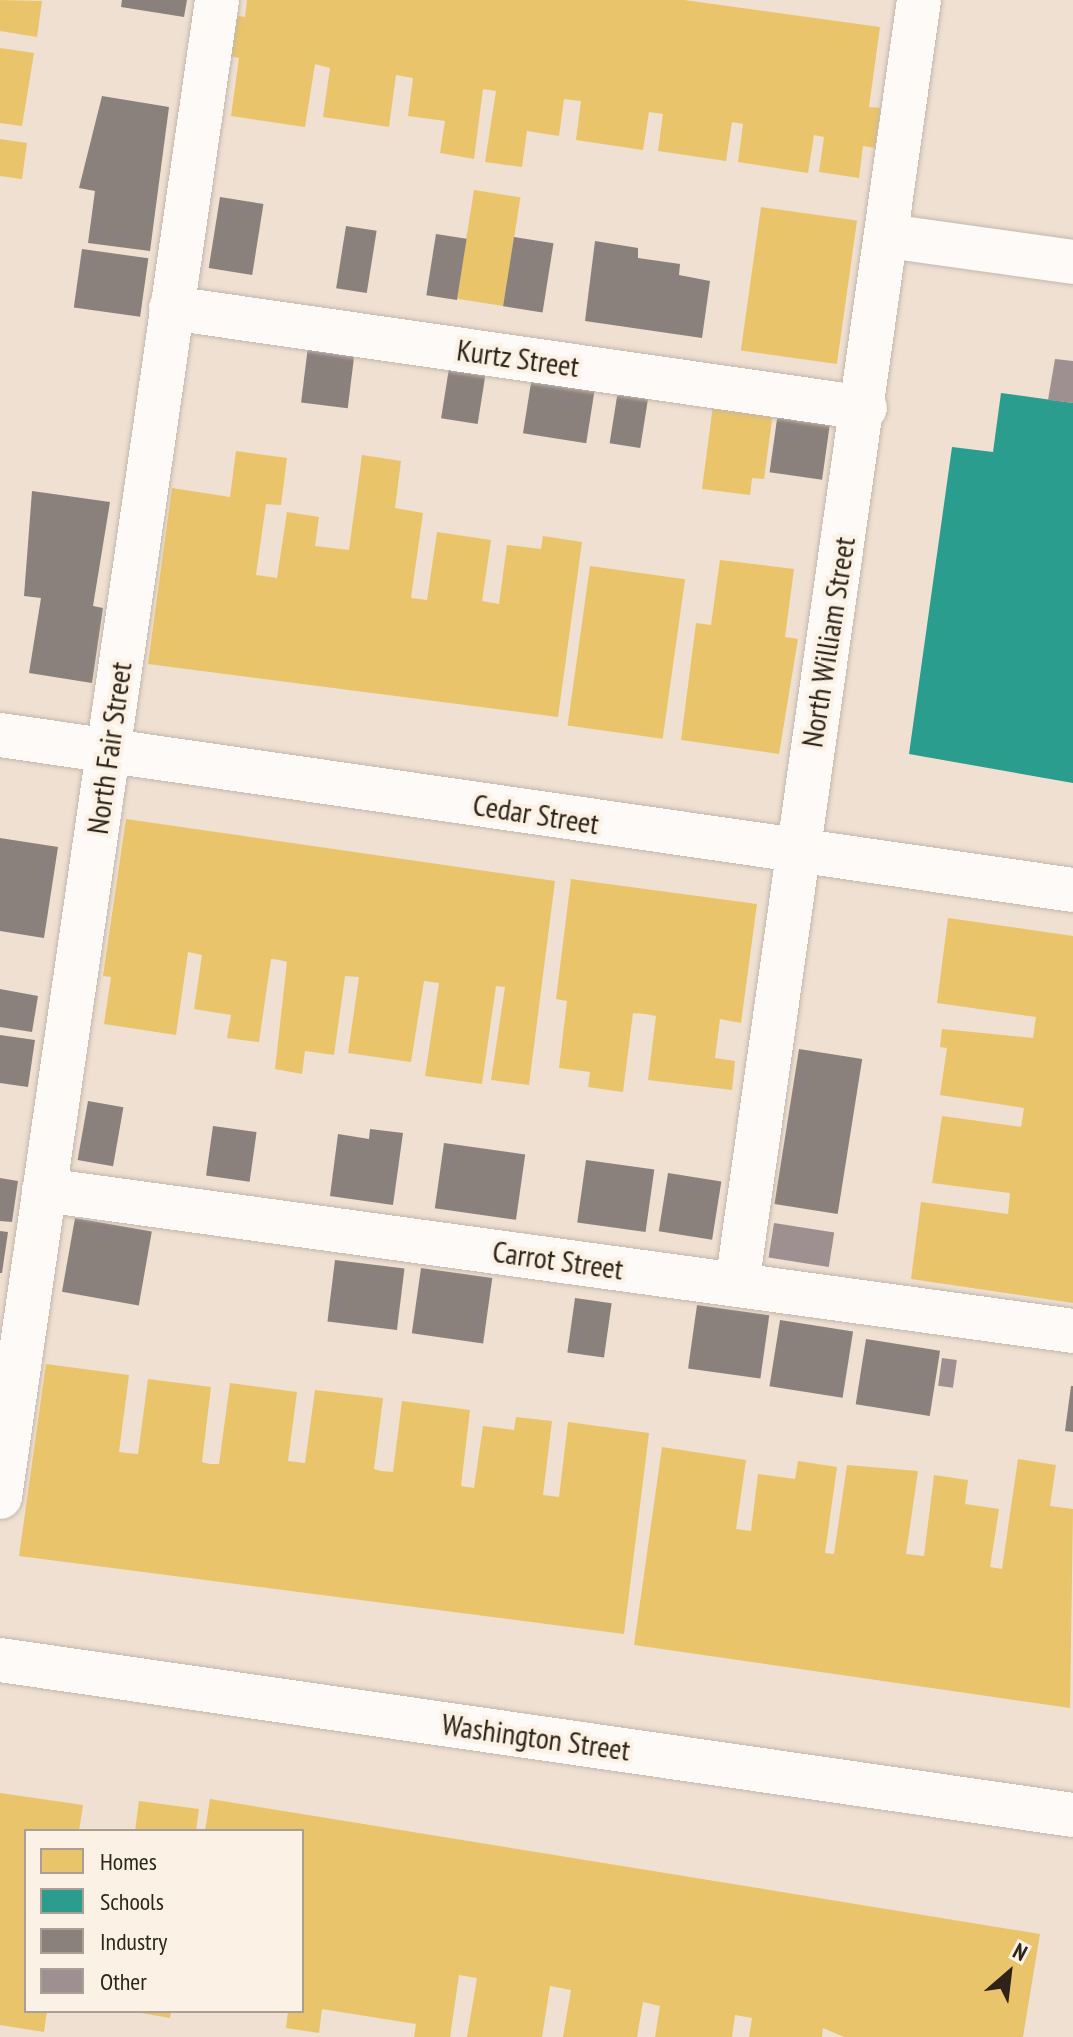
<!DOCTYPE html>
<html>
<head>
<meta charset="utf-8">
<style>
	body { margin:0 }
	#map { position:relative; width:1073px; height:2037px; overflow:hidden; background:#efe0d1; font-family:"PT Sans Narrow",sans-serif }
	div>[style] { position:absolute }
	[style*='--x'] { left:calc(var(--x)*1px); top:calc(var(--y)*1px); width:calc(var(--w)*1px); rotate:calc(var(--a)*1deg) }
	.homes>* { inset:0; background:#e9c46a; transform-origin:0 0 }
	.schools>* { inset:0; background:#2a9d8f }
	.industry>* { inset:0; background:#8a817c; transform-origin:0 0 }
	.building>* { inset:0; background:#9e9091; transform-origin:0 0 }
	.roads { filter:drop-shadow(0 0 2px #c3b7ac) drop-shadow(0 0 2px #c3b7ac) }
	.minor>* { height:44px; margin:-22px; padding:0 22px; transform-origin:22px; border-radius:22px; background:#fdfaf8 }
	span { translate:-50% -50%; white-space:nowrap; text-align:center; line-height:1.15; -webkit-text-stroke:8px #fcf1e5; paint-order:stroke }
	.street-label { font-size:30px; color:#2d2318 }
	.legend { position:absolute; left:24px; top:1829px; width:280px; height:184px; box-sizing:border-box; background:#fcf1e5; border:2px solid #a99f93; margin:0; padding:10px 14px; list-style:none; font-size:24px; color:#2d2318 }
	.legend li { display:flex; align-items:center; gap:16px; height:40px }
	.legend b { width:40px; border:2px solid #a99f93 }
	.north { position:absolute; left:969px; top:1933px; width:80px; height:80px; -webkit-text-stroke:6px #fcf1e5; paint-order:stroke; rotate:28deg; font-size:22px; font-weight:700; line-height:32px; text-align:center; color:#2d2318 }
	.north::after { content:''; display:block; margin:auto; width:28px; height:36px; background:#2d2318; clip-path:polygon(50% 0,100% 100%,50% 72%,0 100%) }
</style>
</head>
<body>
<div id="map">
	<div class="homes">
		<div style="clip-path:polygon(0 0,42px 1px,37px 37px,0 31px)"></div>
		<div style="clip-path:polygon(247px 0,684px 0,880px 27px,869px 107px,881px 108px,875px 148px,863px 146px,859px 178px,819px 172px,824px 137px,814px 135px,808px 173px,738px 162px,743px 124px,732px 122px,726px 161px,658px 151px,663px 114px,649px 112px,643px 150px,576px 140px,581px 101px,564px 99px,559px 136px,527px 131px,522px 167px,485px 162px,496px 91px,483px 89px,474px 159px,440px 153px,445px 121px,408px 116px,413px 78px,396px 75px,389px 127px,323px 117px,330px 68px,315px 64px,305px 127px,231px 116px,239px 58px,225px 55px,232px 15px,245px 17px)"></div>
		<div style="clip-path:polygon(0 48px,34px 53px,22px 126px,0 123px)"></div>
		<div style="clip-path:polygon(0 139px,27px 143px,22px 179px,0 176px)"></div>
		<div style="left:474px;top:190px;width:47px;height:110px;rotate:9deg"></div>
		<div style="left:761px;top:207px;width:97px;height:145px;rotate:8deg"></div>
		<div style="clip-path:polygon(715px 390px,775px 398px,764px 479px,752px 478px,750px 495px,702px 489px)"></div>
		<div style="clip-path:polygon(236px 451px,287px 458px,281px 505px,266px 504px,256px 575px,277px 578px,287px 512px,319px 517px,315px 546px,349px 550px,362px 455px,401px 461px,395px 508px,423px 513px,411px 598px,427px 600px,437px 532px,491px 540px,482px 601px,499px 604px,507px 545px,541px 549px,543px 536px,582px 542px,558px 717px,148px 664px,172px 488px,230px 497px)"></div>
		<div style="clip-path:polygon(720px 560px,794px 569px,785px 637px,798px 639px,779px 754px,681px 740px,696px 623px,711px 625px)"></div>
		<div style="left:590px;top:566px;width:96px;height:161px;rotate:8deg"></div>
		<div style="clip-path:polygon(126px 819px,555px 881px,529px 1085px,491px 1080px,505px 987px,496px 986px,482px 1084px,425px 1076px,439px 983px,424px 981px,411px 1062px,348px 1053px,359px 977px,345px 976px,334px 1055px,305px 1051px,302px 1074px,275px 1069px,287px 962px,280px 960px,271px 959px,259px 1042px,227px 1038px,231px 1015px,194px 1009px,202px 955px,188px 952px,176px 1035px,104px 1024px,111px 977px,103px 976px)"></div>
		<div style="clip-path:polygon(571px 879px,757px 904px,741px 1023px,720px 1019px,715px 1058px,735px 1061px,732px 1090px,648px 1080px,656px 1016px,645px 1014px,633px 1013px,623px 1092px,588px 1087px,590px 1072px,559px 1068px,567px 1001px,556px 999px)"></div>
		<div style="clip-path:polygon(948px 918px,1073px 936px,1073px 1303px,911px 1279px,921px 1202px,1008px 1214px,1010px 1193px,932px 1183px,942px 1116px,1021px 1127px,1024px 1108px,940px 1095px,947px 1048px,940px 1047px,942px 1029px,1033px 1038px,1036px 1017px,937px 1003px)"></div>
		<div style="clip-path:polygon(46px 1364px,129px 1375px,119px 1452px,127px 1453px,138px 1454px,148px 1379px,211px 1387px,202px 1462px,210px 1464px,219px 1464px,230px 1383px,297px 1392px,288px 1461px,305px 1463px,315px 1390px,383px 1398px,374px 1469px,381px 1471px,393px 1472px,402px 1401px,470px 1410px,461px 1486px,474px 1488px,483px 1426px,514px 1430px,516px 1417px,552px 1421px,543px 1495px,559px 1497px,568px 1422px,649px 1433px,624px 1634px,19px 1556px)"></div>
		<div style="clip-path:polygon(662px 1447px,746px 1460px,736px 1529px,751px 1531px,758px 1474px,795px 1479px,798px 1461px,837px 1467px,825px 1553px,834px 1554px,847px 1465px,918px 1471px,906px 1554px,924px 1556px,934px 1475px,968px 1480px,965px 1504px,999px 1509px,990px 1567px,1002px 1569px,1018px 1459px,1056px 1465px,1050px 1506px,1073px 1509px,1070px 1708px,634px 1645px)"></div>
		<div style="clip-path:polygon(0 1793px,83px 1805px,79px 1831px,26px 1831px,26px 2011px,47px 2011px,44px 2032px,0 2025px)"></div>
		<div style="clip-path:polygon(210px 1799px,1040px 1934px,1023px 2037px,844px 2037px,823px 2028px,822px 2037px,749px 2037px,752px 2018px,735px 2015px,732px 2037px,655px 2037px,660px 2006px,643px 2002px,637px 2037px,563px 2037px,571px 1990px,550px 1986px,542px 2037px,467px 2037px,477px 1978px,459px 1975px,450px 2037px,414px 2037px,416px 2024px,322px 2009px,319px 2033px,286px 2028px,288px 2011px,302px 2011px,302px 1831px,205px 1831px)"></div>
		<div style="clip-path:polygon(139px 1801px,199px 1809px,196px 1831px,135px 1831px)"></div>
		<div style="clip-path:polygon(130px 2011px,171px 2011px,170px 2018px)"></div>
	</div>
	<div class="schools">
		<div style="clip-path:polygon(1001px 393px,1073px 403px,1073px 783px,909px 754px,952px 447px,993px 452px)"></div>
	</div>
	<div class="industry">
		<div style="clip-path:polygon(122px 0,187px 0,184px 17px,121px 7px)"></div>
		<div style="clip-path:polygon(102px 96px,169px 107px,150px 251px,88px 243px,95px 191px,79px 188px)"></div>
		<div style="left:220px;top:197px;width:44px;height:72px;rotate:9deg"></div>
		<div style="left:346px;top:226px;width:31px;height:63px;rotate:9deg"></div>
		<div style="left:436px;top:234px;width:31px;height:62px;rotate:9deg"></div>
		<div style="left:514px;top:237px;width:40px;height:70px;rotate:9deg"></div>
		<div style="clip-path:polygon(595px 241px,638px 248px,638px 258px,680px 264px,679px 275px,710px 281px,702px 338px,585px 321px)"></div>
		<div style="left:82px;top:249px;width:67px;height:59px;rotate:8deg"></div>
		<div style="left:309px;top:338px;width:47px;height:65px;rotate:7deg"></div>
		<div style="left:450px;top:362px;width:37px;height:57px;rotate:9deg"></div>
		<div style="left:533px;top:370px;width:64px;height:64px;rotate:9deg"></div>
		<div style="left:619px;top:384px;width:31px;height:60px;rotate:9deg"></div>
		<div style="left:780px;top:398px;width:53px;height:75px;rotate:8deg"></div>
		<div style="clip-path:polygon(32px 491px,110px 502px,93px 606px,103px 608px,92px 683px,29px 673px,41px 598px,24px 596px)"></div>
		<div style="clip-path:polygon(0 838px,58px 847px,44px 938px,0 931px)"></div>
		<div style="clip-path:polygon(0 989px,38px 996px,32px 1032px,0 1027px)"></div>
		<div style="clip-path:polygon(0 1035px,35px 1040px,28px 1087px,0 1083px)"></div>
		<div style="left:799px;top:1049px;width:64px;height:157px;rotate:9deg"></div>
		<div style="left:88px;top:1101px;width:36px;height:60px;rotate:10deg"></div>
		<div style="left:213px;top:1126px;width:44px;height:50px;rotate:8deg"></div>
		<div style="clip-path:polygon(370px 1129px,403px 1133px,393px 1205px,330px 1196px,338px 1134px,369px 1139px)"></div>
		<div style="left:444px;top:1143px;width:82px;height:66px;rotate:8deg"></div>
		<div style="left:586px;top:1160px;width:69px;height:63px;rotate:8deg"></div>
		<div style="left:668px;top:1173px;width:54px;height:59px;rotate:9deg"></div>
		<div style="clip-path:polygon(0 1178px,18px 1181px,12px 1222px,0 1221px)"></div>
		<div style="left:75px;top:1218px;width:78px;height:75px;rotate:10deg"></div>
		<div style="clip-path:polygon(0 1231px,8px 1232px,2px 1273px,0 1273px)"></div>
		<div style="left:335px;top:1260px;width:70px;height:62px;rotate:7deg"></div>
		<div style="left:421px;top:1268px;width:72px;height:66px;rotate:8deg"></div>
		<div style="left:575px;top:1298px;width:37px;height:55px;rotate:8deg"></div>
		<div style="left:697px;top:1305px;width:73px;height:64px;rotate:8deg"></div>
		<div style="left:780px;top:1320px;width:74px;height:67px;rotate:9deg"></div>
		<div style="left:866px;top:1339px;width:75px;height:66px;rotate:9deg"></div>
		<div style="clip-path:polygon(1071px 1386px,1073px 1386px,1073px 1432px,1065px 1431px)"></div>
	</div>
	<div class="building">
		<div style="clip-path:polygon(1055px 359px,1073px 361px,1073px 403px,1048px 400px)"></div>
		<div style="left:774px;top:1223px;width:61px;height:35px;rotate:9deg"></div>
		<div style="left:942px;top:1358px;width:15px;height:28px;rotate:8deg"></div>
	</div>
	<div class="roads">
		<div class="minor">
			<div style="--x:888;--y:236;--w:187;--a:8"></div>
			<div style="--x:171;--y:308;--w:701;--a:8.2"></div>
			<div style="--x:0;--y:735;--w:1084;--a:8.22"></div>
			<div style="--x:44;--y:1190;--w:1039;--a:7.8"></div>
			<div style="--x:737;--y:1285;--w:1298;--a:-81.94"></div>
			<div style="--x:0;--y:1497;--w:1513;--a:-81.75"></div>
			<div style="--x:0;--y:1660;--w:1084;--a:8.22"></div>
		</div>
	</div>
	<div class="street-label">
		<span style="left:518px;top:358px;rotate:8deg">Kurtz Street</span>
		<span style="left:828px;top:642px;rotate:-81deg">North William Street</span>
		<span style="left:109px;top:748px;rotate:-82deg">North Fair Street</span>
		<span style="left:536px;top:814px;rotate:9deg">Cedar Street</span>
		<span style="left:558px;top:1260px;rotate:8deg">Carrot Street</span>
		<span style="left:536px;top:1737px;rotate:8deg">Washington Street</span>
	</div>
	<ul class="legend">
	<li><b style="height:22px;background:#e9c46a"></b>Homes</li>
	<li><b style="height:22px;background:#2a9d8f"></b>Schools</li>
	<li><b style="height:22px;background:#8a817c"></b>Industry</li>
	<li><b style="height:22px;background:#9e9091"></b>Other</li>
	</ul>
	<div class="north">N</div>
</div>
</body>
</html>
